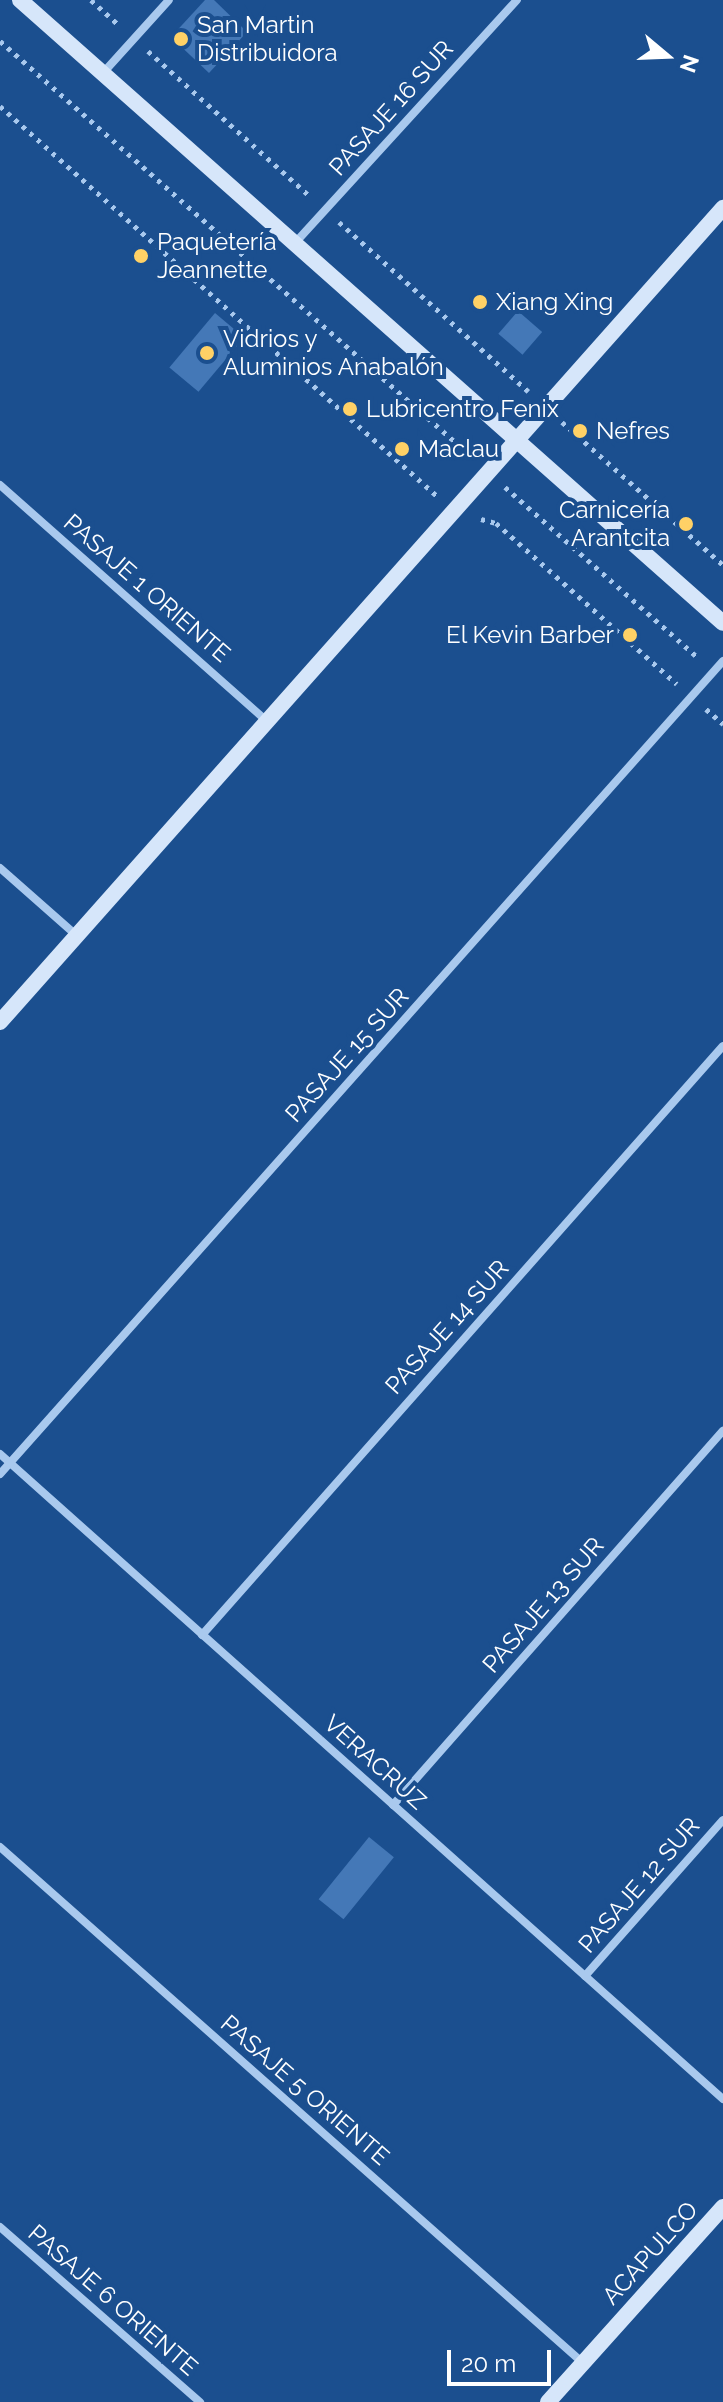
<!DOCTYPE html>
<html>
<head>
<meta charset="utf-8">
<style>
	body { margin:0 }
	#map { position:relative; width:723px; height:2402px; overflow:hidden; background:#1b4f8f; font-family:Raleway,sans-serif }
	div>[style] { position:absolute }
	[style*='--x'] { left:calc(var(--x)*1px); top:calc(var(--y)*1px); width:calc(var(--w)*1px); rotate:calc(var(--a)*1deg) }
	.building>* { inset:0; background:#4478b7; transform-origin:0 0 }
	.path>* { height:5px; margin-top:-2.5px; transform-origin:0; background:repeating-linear-gradient(90deg,#a9c9ee 0 4px,transparent 0 10px) }
	.street>* { height:8px; margin:-4px; padding:0 4px; transform-origin:4px; border-radius:4px; background:#a9c9ee }
	.secondary>* { height:16px; margin:-8px; padding:0 8px; transform-origin:8px; border-radius:8px; background:#d6e6fa }
	.dots>* { width:22px; height:22px; translate:-50% -50%; box-sizing:border-box; border:4px solid #1b4f8f; border-radius:50% }
	span { translate:-50% -50%; white-space:nowrap; text-align:center; line-height:1.15; -webkit-text-stroke:8px #1b4f8f; paint-order:stroke }
	.poi-label { font-size:24px; color:#fff }
	.left { translate:0 -50%; text-align:left }
	.right { translate:-100% -50%; text-align:right }
	.street-label { font-size:24px; color:#fff }
	.north { position:absolute; left:627px; top:16px; width:80px; height:80px; -webkit-text-stroke:6px #1b4f8f; paint-order:stroke; rotate:109deg; font-size:22px; font-weight:700; line-height:32px; text-align:center; color:#fff }
	.north::after { content:''; display:block; margin:auto; width:28px; height:36px; background:#fff; clip-path:polygon(50% 0,100% 100%,50% 72%,0 100%) }
	.scale { position:absolute; left:447px; top:2350px; width:104px; height:36px; box-sizing:border-box; border:4px solid #fff; border-top:0; padding-left:10px; font-size:24px; line-height:28px; white-space:nowrap; color:#fff; -webkit-text-stroke:6px #1b4f8f; paint-order:stroke }
</style>
</head>
<body>
<div id="map">
	<div class="building">
		<div style="clip-path:polygon(205px 0,214px 0,247px 32px,209px 73px,171px 37px)"></div>
		<div style="left:518px;top:311px;width:32px;height:30px;rotate:41deg"></div>
		<div style="left:215px;top:313px;width:38px;height:71px;rotate:40deg"></div>
		<div style="left:369px;top:1837px;width:32px;height:80px;rotate:39deg"></div>
	</div>
	<div class="path">
		<div style="--x:91;--y:0;--w:39;--a:42"></div>
		<div style="--x:0;--y:41;--w:628;--a:41.38"></div>
		<div style="--x:148;--y:51;--w:219;--a:41.9"></div>
		<div style="--x:0;--y:106;--w:586;--a:41.75"></div>
		<div style="--x:339;--y:222;--w:254;--a:41.8"></div>
		<div style="--x:562;--y:422;--w:215;--a:41.6"></div>
		<div style="--x:505;--y:487;--w:258;--a:41.5"></div>
		<div style="--x:481;--y:519;--w:16;--a:15"></div>
		<div style="--x:496;--y:523;--w:242;--a:41.7"></div>
		<div style="--x:706;--y:709;--w:23;--a:41"></div>
	</div>
	<div class="street">
		<div style="--x:103;--y:73;--w:98;--a:-47.9"></div>
		<div style="--x:295;--y:243;--w:329;--a:-47.6"></div>
		<div style="--x:0;--y:485;--w:356;--a:41.5"></div>
		<div style="--x:0;--y:868;--w:101;--a:41.4"></div>
		<div style="--x:0;--y:1454;--w:969;--a:41.74"></div>
		<div style="--x:0;--y:1474;--w:1088;--a:-48.35"></div>
		<div style="--x:202;--y:1635;--w:786;--a:-48.51"></div>
		<div style="--x:393;--y:1805;--w:499;--a:-48.6"></div>
		<div style="--x:0;--y:1847;--w:779;--a:41.51"></div>
		<div style="--x:585;--y:1976;--w:208;--a:-48.5"></div>
		<div style="--x:0;--y:2227;--w:266;--a:41.2"></div>
	</div>
	<div class="secondary">
		<div style="--x:20;--y:0;--w:939;--a:41.55"></div>
		<div style="--x:0;--y:1022;--w:1089;--a:-48.39"></div>
		<div style="--x:548;--y:2402;--w:262;--a:-48.1"></div>
	</div>
	<div class="dots">
		<div style="left:181px;top:39px;background:#ffd166"></div>
		<div style="left:141px;top:256px;background:#ffd166"></div>
		<div style="left:480px;top:302px;background:#ffd166"></div>
		<div style="left:207px;top:353px;background:#ffd166"></div>
		<div style="left:350px;top:409px;background:#ffd166"></div>
		<div style="left:580px;top:431px;background:#ffd166"></div>
		<div style="left:402px;top:449px;background:#ffd166"></div>
		<div style="left:686px;top:524px;background:#ffd166"></div>
		<div style="left:630px;top:635px;background:#ffd166"></div>
	</div>
	<div class="poi-label">
		<span class="left" style="left:197px;top:39px">San Martin<br>Distribuidora</span>
		<span class="left" style="left:157px;top:256px">Paquetería<br>Jeannette</span>
		<span class="left" style="left:496px;top:302px">Xiang Xing</span>
		<span class="left" style="left:223px;top:353px">Vidrios y<br>Aluminios Anabalón</span>
		<span class="left" style="left:366px;top:409px">Lubricentro Fenix</span>
		<span class="left" style="left:596px;top:431px">Nefres</span>
		<span class="left" style="left:418px;top:449px">Maclau</span>
		<span class="right" style="left:670px;top:524px">Carnicería<br>Arantcita</span>
		<span class="right" style="left:614px;top:635px">El Kevin Barber</span>
	</div>
	<div class="street-label">
		<span style="left:391px;top:108px;rotate:-48deg">PASAJE 16 SUR</span>
		<span style="left:147px;top:588px;rotate:41deg">PASAJE 1 ORIENTE</span>
		<span style="left:347px;top:1055px;rotate:-48deg">PASAJE 15 SUR</span>
		<span style="left:447px;top:1327px;rotate:-48deg">PASAJE 14 SUR</span>
		<span style="left:543px;top:1605px;rotate:-49deg">PASAJE 13 SUR</span>
		<span style="left:375px;top:1762px;rotate:42deg">VERACRUZ</span>
		<span style="left:639px;top:1885px;rotate:-49deg">PASAJE 12 SUR</span>
		<span style="left:305px;top:2090px;rotate:41deg">PASAJE 5 ORIENTE</span>
		<span style="left:650px;top:2253px;rotate:-48deg">ACAPULCO</span>
		<span style="left:113px;top:2300px;rotate:41deg">PASAJE 6 ORIENTE</span>
	</div>
	<div class="north">N</div>
	<div class="scale">20 m</div>
</div>
</body>
</html>
